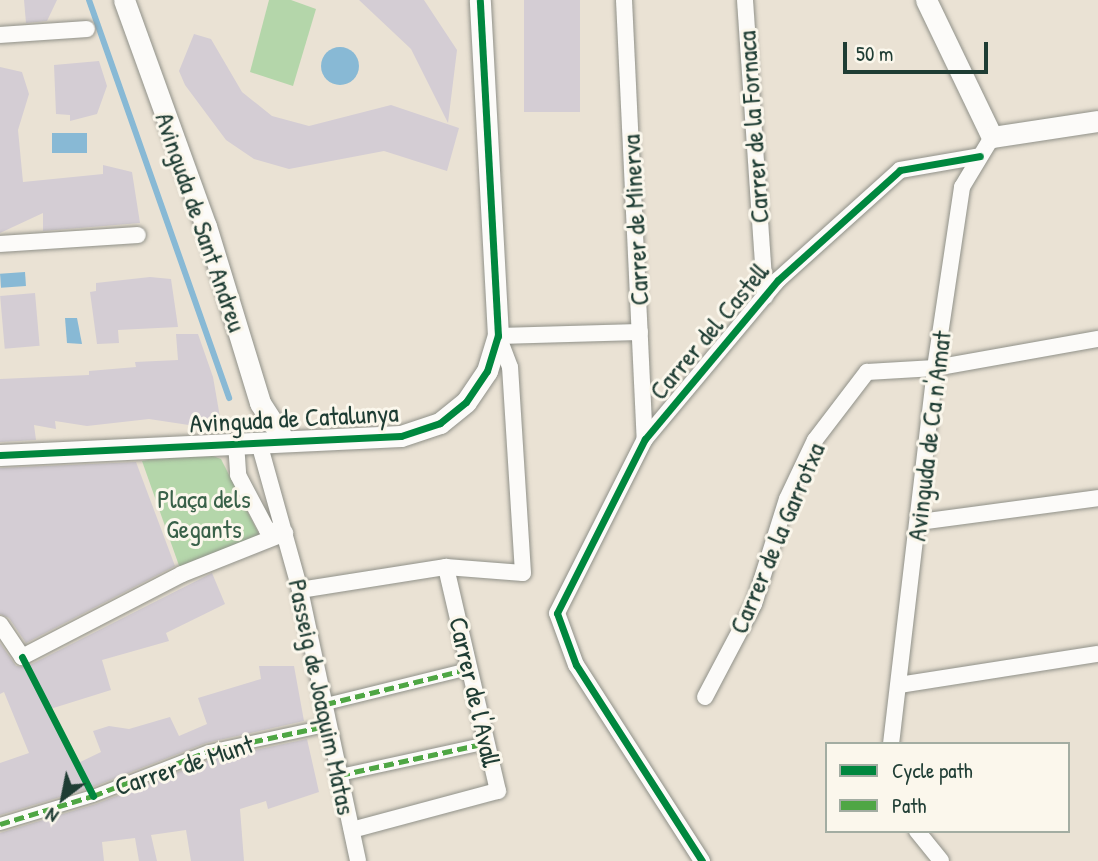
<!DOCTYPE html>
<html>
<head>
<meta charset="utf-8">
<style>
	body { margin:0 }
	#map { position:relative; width:1098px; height:861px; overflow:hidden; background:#eae2d4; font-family:"Patrick Hand",sans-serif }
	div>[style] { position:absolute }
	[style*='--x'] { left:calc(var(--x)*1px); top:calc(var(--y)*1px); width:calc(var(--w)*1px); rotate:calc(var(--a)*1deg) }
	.green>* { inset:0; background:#b4d6aa }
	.water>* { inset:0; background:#88b9d5; transform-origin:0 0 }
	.round { border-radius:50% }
	.stream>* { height:6px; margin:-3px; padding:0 3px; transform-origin:3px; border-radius:3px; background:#88b9d5 }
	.building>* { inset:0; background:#d4cdd4; transform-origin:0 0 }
	.roads { filter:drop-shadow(0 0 2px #909189) drop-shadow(0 0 2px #909189) }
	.pedestrian>* { height:12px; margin:-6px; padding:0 6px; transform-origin:6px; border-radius:6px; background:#fcfbf9 }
	.minor>* { height:16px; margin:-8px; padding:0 8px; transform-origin:8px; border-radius:8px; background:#fcfbf9 }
	.tertiary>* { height:21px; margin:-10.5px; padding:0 10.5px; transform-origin:10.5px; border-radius:10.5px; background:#fcfbf9 }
	.quiet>* { height:5px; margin-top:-2.5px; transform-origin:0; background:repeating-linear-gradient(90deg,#4fa644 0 10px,transparent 0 15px) }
	.cycleway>* { height:7px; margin:-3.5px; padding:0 3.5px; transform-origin:3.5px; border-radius:3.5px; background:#00873e }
	span { translate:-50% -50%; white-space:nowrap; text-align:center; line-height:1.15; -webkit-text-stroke:6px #fbf7ec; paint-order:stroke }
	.street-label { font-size:26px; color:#1f3d34 }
	.park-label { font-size:26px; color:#396149 }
	.legend { position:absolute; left:825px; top:742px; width:245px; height:91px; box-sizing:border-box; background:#fbf7ec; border:2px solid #a3ada2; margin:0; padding:9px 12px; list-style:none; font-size:21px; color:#1f3d34 }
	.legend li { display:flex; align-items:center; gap:14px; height:35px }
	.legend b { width:35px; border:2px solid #a3ada2 }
	.north { position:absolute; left:28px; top:763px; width:70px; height:70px; -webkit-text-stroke:5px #fbf7ec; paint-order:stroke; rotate:212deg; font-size:19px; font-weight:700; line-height:28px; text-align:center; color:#1f3d34 }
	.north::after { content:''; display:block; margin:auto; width:24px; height:32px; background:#1f3d34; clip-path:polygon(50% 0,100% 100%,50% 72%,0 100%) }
	.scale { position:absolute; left:843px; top:42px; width:145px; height:32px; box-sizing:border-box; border:4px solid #1f3d34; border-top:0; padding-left:9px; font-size:21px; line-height:24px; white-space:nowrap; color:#1f3d34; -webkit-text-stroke:5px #fbf7ec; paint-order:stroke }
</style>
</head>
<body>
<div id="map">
	<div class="green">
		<div style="clip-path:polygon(269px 0,291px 0,316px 9px,293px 86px,250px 72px)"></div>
		<div style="clip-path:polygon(199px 451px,221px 459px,261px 538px,182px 574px,142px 461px)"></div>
	</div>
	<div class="water">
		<div class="round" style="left:321px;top:47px;width:38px;height:38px"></div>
		<div style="left:87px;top:133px;width:20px;height:35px;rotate:90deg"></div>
		<div style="left:25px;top:272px;width:14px;height:25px;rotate:86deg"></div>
		<div style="clip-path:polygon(65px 318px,77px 318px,82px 344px,67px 343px)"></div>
	</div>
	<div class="stream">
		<div style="--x:89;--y:0;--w:422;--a:70.6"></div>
	</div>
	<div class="building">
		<div style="clip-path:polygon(24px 0,57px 0,47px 21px,26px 23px)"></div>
		<div style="clip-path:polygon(359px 0,424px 0,457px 50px,448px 123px,411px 49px)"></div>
		<div style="left:524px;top:0;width:56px;height:112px"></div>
		<div style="clip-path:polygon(194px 34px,211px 39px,242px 92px,272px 116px,309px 126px,391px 105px,459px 128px,447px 171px,384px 151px,289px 169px,254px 159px,226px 140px,185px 85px,179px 71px)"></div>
		<div style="clip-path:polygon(99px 61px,107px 86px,97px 114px,70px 121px,70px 115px,56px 114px,54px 65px)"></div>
		<div style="clip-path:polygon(0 67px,22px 72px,29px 94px,18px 130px,23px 182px,103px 174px,103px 165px,132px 172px,140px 223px,43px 231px,43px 213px,0 233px)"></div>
		<div style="clip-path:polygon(150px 277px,171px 279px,178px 327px,118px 330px,119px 343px,97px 344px,90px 292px,96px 291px,96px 283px)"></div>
		<div style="left:35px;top:293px;width:53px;height:35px;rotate:85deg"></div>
		<div style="clip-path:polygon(176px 334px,198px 334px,213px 377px,221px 423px,202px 427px,149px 419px,87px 426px,55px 421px,56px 429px,34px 425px,36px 440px,0 442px,0 379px,89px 375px,89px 371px,136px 367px,135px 362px,178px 360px)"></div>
		<div style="clip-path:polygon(136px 462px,175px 566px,26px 643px,9px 618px,0 614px,0 468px)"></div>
		<div style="clip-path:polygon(212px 573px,225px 604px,166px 633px,169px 641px,102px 660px,111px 690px,47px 710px,74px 765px,101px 752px,93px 731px,109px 726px,129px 729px,170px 717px,179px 736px,207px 724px,198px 698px,261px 679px,259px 666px,294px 666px,304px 721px,206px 743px,90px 788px,0 815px,0 763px,29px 753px,4px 692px,0 694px,0 643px,16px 666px,26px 667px)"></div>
		<div style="clip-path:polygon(307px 739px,319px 792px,268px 809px,266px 801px,240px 809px,244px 861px,191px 861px,186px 830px,151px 835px,157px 861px,139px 861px,135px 838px,102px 842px,104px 861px,0 861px,0 833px,96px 804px,212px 759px)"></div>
	</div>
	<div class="roads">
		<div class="pedestrian">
			<div style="--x:326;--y:704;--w:147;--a:-13.8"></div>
			<div style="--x:340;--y:775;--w:150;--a:-12.3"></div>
			<div style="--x:0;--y:824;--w:97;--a:-16.8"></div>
			<div style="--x:93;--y:796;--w:124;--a:-21.2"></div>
			<div style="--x:209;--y:751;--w:124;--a:-12.1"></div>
		</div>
		<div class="minor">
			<div style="--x:624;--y:0;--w:440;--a:87.3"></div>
			<div style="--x:745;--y:0;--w:297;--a:86.1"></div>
			<div style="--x:0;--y:35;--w:87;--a:-3.9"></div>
			<div style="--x:0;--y:244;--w:138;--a:-3.7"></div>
			<div style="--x:236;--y:443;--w:32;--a:86"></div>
			<div style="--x:238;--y:475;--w:62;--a:62.2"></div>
			<div style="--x:267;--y:530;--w:18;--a:9"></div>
			<div style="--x:259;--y:443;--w:153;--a:74.4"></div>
			<div style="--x:300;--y:590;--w:277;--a:77.9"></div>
			<div style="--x:919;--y:522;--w:181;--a:-7.6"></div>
			<div style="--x:300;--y:590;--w:148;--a:-9"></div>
			<div style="--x:446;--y:567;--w:77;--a:4.5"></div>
			<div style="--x:523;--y:573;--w:206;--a:-93.6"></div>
			<div style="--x:510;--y:367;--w:33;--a:-111"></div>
			<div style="--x:498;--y:336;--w:142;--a:-1.6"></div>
			<div style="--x:0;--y:624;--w:40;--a:56"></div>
			<div style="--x:22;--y:657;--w:180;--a:-27.4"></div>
			<div style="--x:182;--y:574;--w:111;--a:-21.7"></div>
			<div style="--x:899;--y:685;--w:201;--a:-8.9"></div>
			<div style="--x:705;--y:697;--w:105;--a:-62.2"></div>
			<div style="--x:754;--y:604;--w:110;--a:-72.6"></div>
			<div style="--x:787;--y:499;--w:65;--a:-64.6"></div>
			<div style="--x:815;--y:440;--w:86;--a:-52.6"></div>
			<div style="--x:867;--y:372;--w:68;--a:-3.4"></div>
			<div style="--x:935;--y:368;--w:166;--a:-10.1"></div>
			<div style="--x:891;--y:744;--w:379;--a:-83.3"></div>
			<div style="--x:935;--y:368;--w:183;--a:-81.5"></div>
			<div style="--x:962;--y:187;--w:58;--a:-59"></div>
			<div style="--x:352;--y:830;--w:151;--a:-15"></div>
			<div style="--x:498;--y:791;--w:230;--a:-103.1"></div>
			<div style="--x:917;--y:831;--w:38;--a:51"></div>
			<div style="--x:702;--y:861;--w:233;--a:-122.7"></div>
			<div style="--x:576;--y:665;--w:55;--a:-110.1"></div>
			<div style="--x:557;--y:613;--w:195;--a:-63.2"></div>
			<div style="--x:645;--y:439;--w:207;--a:-50.1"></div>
			<div style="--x:778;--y:280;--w:164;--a:-42"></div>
			<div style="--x:900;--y:170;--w:81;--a:-9.9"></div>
		</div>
		<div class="tertiary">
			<div style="--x:124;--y:0;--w:240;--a:70.1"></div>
			<div style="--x:206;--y:226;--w:185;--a:73"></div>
			<div style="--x:260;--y:403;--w:44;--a:57"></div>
			<div style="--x:926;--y:0;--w:152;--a:64.3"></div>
			<div style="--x:992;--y:137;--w:107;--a:-8.6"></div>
			<div style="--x:0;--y:455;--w:401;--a:-2.7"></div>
			<div style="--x:401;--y:436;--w:41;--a:-18.4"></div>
			<div style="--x:440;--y:423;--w:33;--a:-39"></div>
			<div style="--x:466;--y:402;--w:37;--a:-56"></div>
			<div style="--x:487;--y:371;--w:37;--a:-73"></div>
			<div style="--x:498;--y:336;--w:336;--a:-93.1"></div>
		</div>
	</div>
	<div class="quiet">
		<div style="--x:326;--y:704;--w:147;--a:-13.8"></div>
		<div style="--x:340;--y:775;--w:150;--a:-12.3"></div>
		<div style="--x:0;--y:824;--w:97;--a:-16.8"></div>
		<div style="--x:93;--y:796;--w:124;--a:-21.2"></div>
		<div style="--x:209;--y:751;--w:124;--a:-12.1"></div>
	</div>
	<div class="cycleway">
		<div style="--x:0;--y:455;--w:401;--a:-2.7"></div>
		<div style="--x:401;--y:436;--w:41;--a:-18.4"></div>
		<div style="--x:440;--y:423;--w:33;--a:-39"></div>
		<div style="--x:466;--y:402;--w:37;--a:-56"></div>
		<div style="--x:487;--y:371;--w:37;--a:-73"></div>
		<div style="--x:498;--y:336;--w:336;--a:-93.1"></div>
		<div style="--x:22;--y:657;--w:156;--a:62.9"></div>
		<div style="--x:702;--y:861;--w:233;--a:-122.7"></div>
		<div style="--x:576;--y:665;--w:55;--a:-110.1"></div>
		<div style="--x:557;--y:613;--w:195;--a:-63.2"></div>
		<div style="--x:645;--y:439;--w:207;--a:-50.1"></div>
		<div style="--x:778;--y:280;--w:164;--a:-42"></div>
		<div style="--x:900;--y:170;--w:81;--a:-9.9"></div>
	</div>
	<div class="street-label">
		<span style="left:753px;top:127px;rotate:-94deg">Carrer de la Fornaca</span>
		<span style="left:635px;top:220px;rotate:-93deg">Carrer de Minerva</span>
		<span style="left:201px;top:222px;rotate:71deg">Avinguda de Sant Andreu</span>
		<span style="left:709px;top:331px;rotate:-50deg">Carrer del Castell</span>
		<span style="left:294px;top:418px;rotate:-3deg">Avinguda de Catalunya</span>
		<span style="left:929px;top:436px;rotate:-83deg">Avinguda de Ca n'Amat</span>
		<span style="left:777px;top:538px;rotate:-67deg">Carrer de la Garrotxa</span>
		<span style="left:475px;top:692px;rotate:77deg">Carrer de l'Avall</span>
		<span style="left:322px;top:697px;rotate:78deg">Passeig de Joaquim Matas</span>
		<span style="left:184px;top:765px;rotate:-18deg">Carrer de Munt</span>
	</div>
	<div class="park-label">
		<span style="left:204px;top:514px">Plaça dels<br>Gegants</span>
	</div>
	<ul class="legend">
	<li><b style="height:9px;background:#00873e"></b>Cycle path</li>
	<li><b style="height:9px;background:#4fa644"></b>Path</li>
	</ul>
	<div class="north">N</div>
	<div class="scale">50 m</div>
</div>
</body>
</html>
